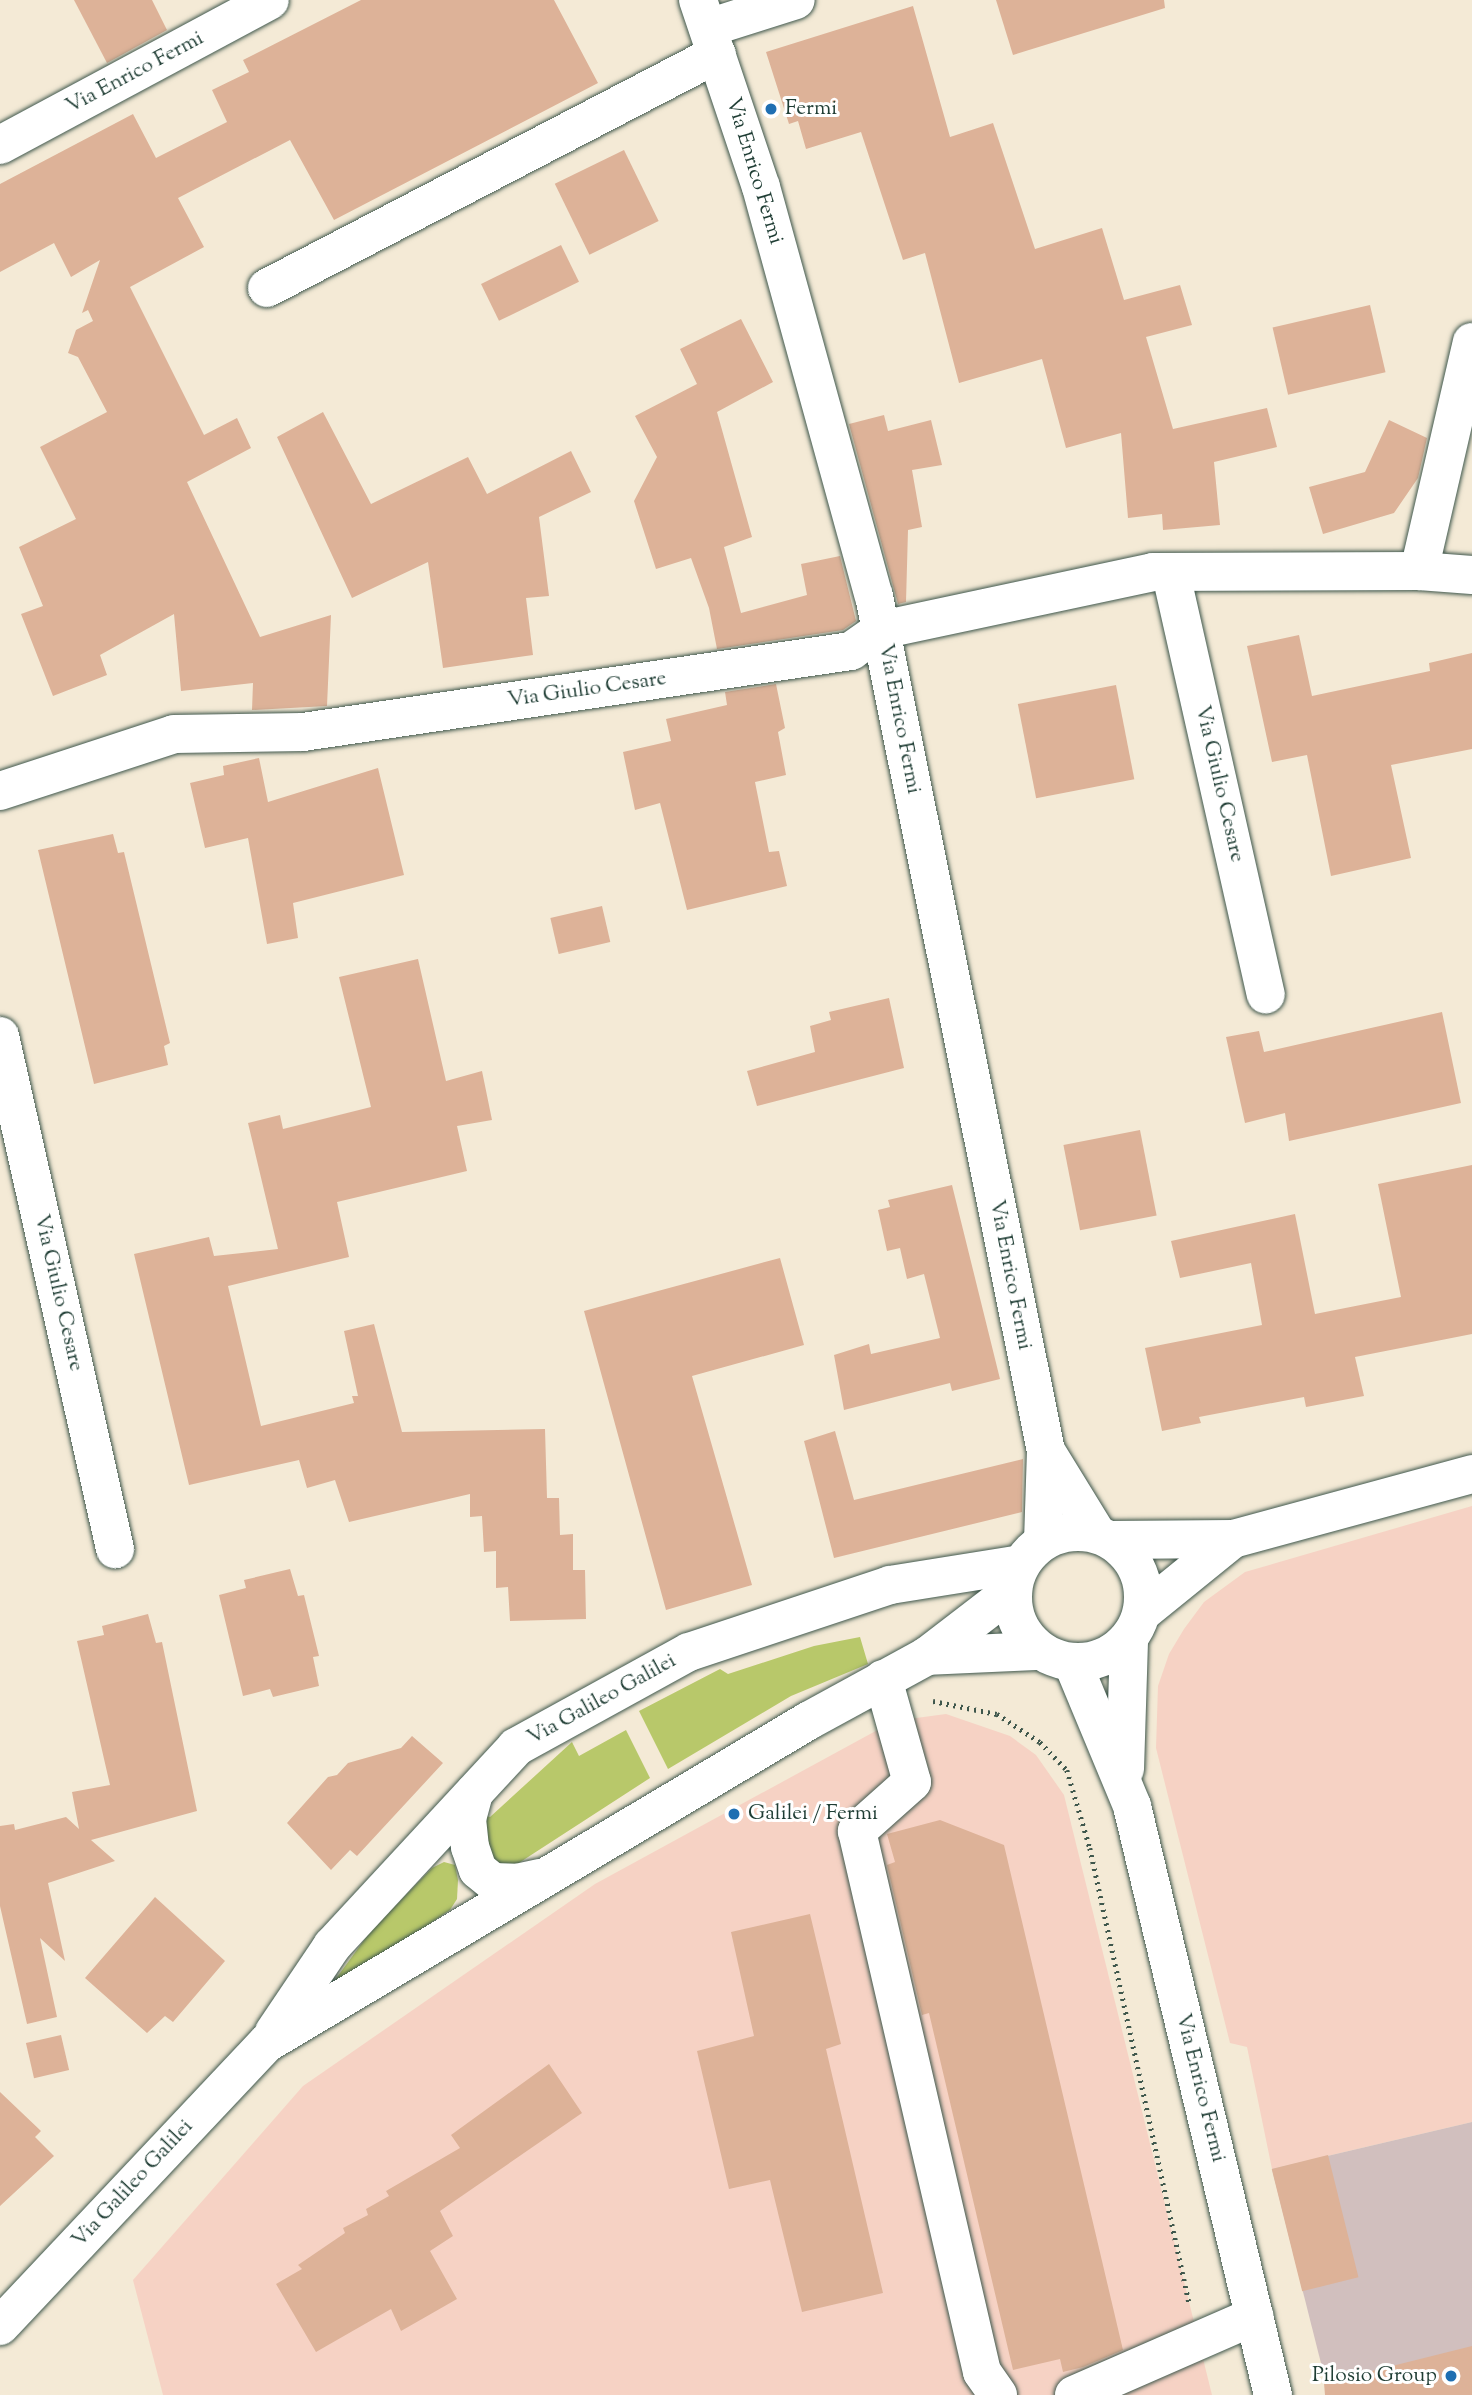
<!DOCTYPE html>
<html>
<head>
<meta charset="utf-8">
<style>
	body { margin:0 }
	#map { position:relative; width:1472px; height:2395px; overflow:hidden; background:#f4ead6; font-family:"Sorts Mill Goudy",serif }
	div>[style] { position:absolute }
	[style*='--x'] { left:calc(var(--x)*1px); top:calc(var(--y)*1px); width:calc(var(--w)*1px); rotate:calc(var(--a)*1deg) }
	.built>* { inset:0; background:#f6d2c4 }
	.industrial>* { inset:0; background:#d1bfbe }
	.green>* { inset:0; background:#b8c86a }
	.building>* { inset:0; background:#ddb298; transform-origin:0 0 }
	.path>* { height:4.5px; margin-top:-2.25px; transform-origin:0; background:repeating-linear-gradient(90deg,#3f574c 0 2px,transparent 0 7px) }
	.roads { filter:drop-shadow(0 0 2px #3f574c) drop-shadow(0 0 2px #3f574c) }
	.minor>* { height:38px; margin:-19px; padding:0 19px; transform-origin:19px; border-radius:19px; background:#fff }
	.minor>.ring { margin:-19px; padding:0; box-sizing:content-box; background:none; border:38px solid #fff; border-radius:50% }
	.dots>* { width:19px; height:19px; translate:-50% -50%; box-sizing:border-box; border:4px solid #fff; border-radius:50% }
	span { translate:-50% -50%; white-space:nowrap; text-align:center; line-height:1.15; -webkit-text-stroke:6px #fff; paint-order:stroke }
	.street-label { font-size:21px; color:#1f3d34 }
	.poi-label { font-size:21px; color:#1f3d34 }
	.left { translate:0 -50%; text-align:left }
	.right { translate:-100% -50%; text-align:right }
</style>
</head>
<body>
<div id="map">
	<div class="built">
		<div style="clip-path:polygon(1472px 1506px,1472px 2122px,1272px 2169px,1247px 2047px,1230px 2043px,1156px 1748px,1158px 1686px,1169px 1654px,1184px 1629px,1204px 1602px,1245px 1572px)"></div>
		<div style="clip-path:polygon(946px 1714px,1010px 1736px,1036px 1755px,1064px 1795px,1212px 2395px,163px 2395px,133px 2280px,303px 2086px,595px 1884px,894px 1721px)"></div>
	</div>
	<div class="industrial">
		<div style="clip-path:polygon(1472px 2122px,1472px 2395px,1329px 2395px,1272px 2169px)"></div>
	</div>
	<div class="green">
		<div style="clip-path:polygon(860px 1637px,868px 1664px,791px 1696px,668px 1769px,639px 1711px,720px 1669px,728px 1674px,814px 1646px)"></div>
		<div style="clip-path:polygon(626px 1730px,650px 1778px,502px 1874px,489px 1853px,484px 1815px,490px 1817px,572px 1742px,579px 1756px)"></div>
		<div style="clip-path:polygon(444px 1862px,455px 1865px,458px 1880px,457px 1899px,450px 1910px,324px 1995px,370px 1932px,432px 1868px)"></div>
	</div>
	<div class="building">
		<div style="clip-path:polygon(74px 0,152px 0,167px 30px,107px 63px)"></div>
		<div style="clip-path:polygon(361px 0,554px 0,598px 83px,334px 220px,290px 140px,178px 198px,204px 247px,130px 287px,204px 435px,237px 418px,251px 448px,187px 482px,260px 637px,331px 615px,327px 706px,252px 710px,253px 683px,181px 691px,174px 614px,100px 655px,107px 675px,53px 696px,21px 614px,43px 606px,19px 547px,76px 519px,40px 447px,107px 412px,78px 357px,68px 353px,76px 330px,93px 321px,88px 310px,82px 313px,100px 260px,71px 277px,54px 243px,0 272px,0 184px,133px 114px,156px 158px,227px 122px,212px 90px,249px 72px,243px 60px)"></div>
		<div style="clip-path:polygon(996px 0,1164px 0,1165px 8px,1013px 55px)"></div>
		<div style="clip-path:polygon(913px 6px,950px 137px,993px 123px,1035px 249px,1102px 228px,1124px 300px,1180px 285px,1192px 325px,1146px 337px,1173px 429px,1267px 408px,1277px 447px,1214px 462px,1220px 525px,1163px 530px,1162px 514px,1128px 518px,1121px 433px,1066px 448px,1042px 359px,959px 383px,925px 253px,903px 260px,861px 132px,806px 149px,798px 121px,789px 124px,766px 52px)"></div>
		<div style="left:624px;top:150px;width:79px;height:77px;rotate:64deg"></div>
		<div style="left:561px;top:245px;width:41px;height:89px;rotate:64deg"></div>
		<div style="left:1370px;top:305px;width:69px;height:100px;rotate:77deg"></div>
		<div style="clip-path:polygon(741px 319px,773px 382px,717px 412px,752px 537px,724px 547px,741px 613px,807px 595px,801px 564px,840px 556px,856px 621px,843px 630px,717px 649px,709px 608px,691px 558px,656px 569px,634px 501px,657px 457px,635px 416px,697px 384px,680px 349px)"></div>
		<div style="clip-path:polygon(323px 412px,371px 504px,468px 457px,487px 494px,571px 451px,591px 492px,539px 517px,549px 596px,526px 598px,533px 655px,443px 668px,428px 562px,352px 598px,277px 437px)"></div>
		<div style="clip-path:polygon(884px 415px,888px 431px,931px 420px,942px 465px,912px 470px,922px 527px,908px 530px,906px 602px,898px 604px,849px 424px)"></div>
		<div style="clip-path:polygon(1389px 420px,1427px 438px,1418px 478px,1394px 513px,1323px 534px,1309px 487px,1365px 472px)"></div>
		<div style="clip-path:polygon(1299px 635px,1312px 696px,1430px 671px,1429px 663px,1472px 653px,1472px 749px,1391px 765px,1411px 858px,1331px 876px,1307px 755px,1272px 762px,1247px 646px)"></div>
		<div style="clip-path:polygon(776px 684px,785px 728px,778px 732px,786px 775px,755px 782px,769px 852px,779px 851px,787px 886px,687px 910px,660px 803px,635px 810px,623px 752px,671px 741px,666px 719px,727px 705px,725px 692px)"></div>
		<div style="left:1116px;top:685px;width:96px;height:100px;rotate:79deg"></div>
		<div style="clip-path:polygon(259px 758px,268px 802px,378px 768px,404px 875px,293px 903px,298px 938px,267px 944px,248px 838px,205px 848px,190px 783px,224px 775px,223px 766px)"></div>
		<div style="clip-path:polygon(113px 834px,118px 853px,124px 852px,170px 1043px,164px 1046px,168px 1065px,94px 1084px,38px 850px)"></div>
		<div style="left:602px;top:906px;width:37px;height:53px;rotate:77deg"></div>
		<div style="clip-path:polygon(418px 959px,446px 1081px,482px 1071px,492px 1120px,457px 1126px,467px 1171px,337px 1202px,349px 1257px,228px 1286px,261px 1426px,354px 1403px,352px 1396px,358px 1396px,344px 1331px,374px 1324px,402px 1432px,545px 1429px,547px 1498px,559px 1498px,560px 1535px,573px 1534px,573px 1570px,585px 1570px,586px 1619px,510px 1621px,508px 1587px,496px 1588px,496px 1551px,484px 1552px,482px 1516px,470px 1517px,470px 1494px,349px 1522px,335px 1480px,307px 1488px,299px 1460px,189px 1485px,134px 1254px,209px 1237px,214px 1256px,278px 1249px,248px 1123px,280px 1115px,283px 1129px,371px 1107px,339px 977px)"></div>
		<div style="clip-path:polygon(889px 998px,904px 1068px,757px 1106px,747px 1071px,815px 1052px,810px 1026px,831px 1020px,829px 1012px)"></div>
		<div style="clip-path:polygon(1442px 1012px,1461px 1103px,1289px 1141px,1285px 1113px,1245px 1123px,1226px 1037px,1259px 1031px,1264px 1052px)"></div>
		<div style="left:1140px;top:1130px;width:87px;height:78px;rotate:79deg"></div>
		<div style="clip-path:polygon(1472px 1165px,1472px 1334px,1355px 1357px,1364px 1396px,1306px 1407px,1304px 1397px,1199px 1417px,1201px 1423px,1162px 1431px,1145px 1348px,1262px 1325px,1251px 1263px,1180px 1278px,1171px 1241px,1295px 1214px,1315px 1314px,1401px 1297px,1378px 1184px)"></div>
		<div style="clip-path:polygon(952px 1185px,1000px 1379px,952px 1391px,950px 1383px,844px 1410px,834px 1355px,869px 1344px,871px 1354px,940px 1338px,924px 1274px,907px 1279px,900px 1248px,887px 1251px,878px 1210px,890px 1207px,888px 1200px)"></div>
		<div style="clip-path:polygon(780px 1258px,804px 1345px,692px 1376px,752px 1585px,666px 1610px,584px 1311px)"></div>
		<div style="clip-path:polygon(835px 1431px,854px 1500px,1023px 1459px,1022px 1512px,834px 1558px,804px 1441px)"></div>
		<div style="clip-path:polygon(290px 1569px,298px 1596px,304px 1595px,319px 1656px,313px 1657px,319px 1686px,273px 1697px,270px 1689px,243px 1696px,219px 1595px,246px 1588px,244px 1580px)"></div>
		<div style="clip-path:polygon(148px 1614px,156px 1643px,162px 1642px,197px 1811px,91px 1840px,115px 1861px,48px 1883px,65px 1961px,40px 1938px,57px 2017px,27px 2024px,0 1906px,0 1826px,14px 1824px,15px 1830px,66px 1817px,79px 1829px,72px 1792px,110px 1785px,77px 1641px,104px 1635px,102px 1626px)"></div>
		<div style="clip-path:polygon(412px 1736px,443px 1763px,357px 1856px,350px 1850px,331px 1870px,287px 1823px,328px 1777px,337px 1775px,348px 1763px,401px 1748px)"></div>
		<div style="clip-path:polygon(940px 1820px,1004px 1845px,1123px 2350px,1083px 2367px,1063px 2372px,1060px 2359px,1013px 2370px,929px 2013px,922px 2015px,887px 1865px,895px 1862px,887px 1834px)"></div>
		<div style="clip-path:polygon(155px 1897px,225px 1961px,173px 2022px,165px 2016px,147px 2033px,85px 1978px)"></div>
		<div style="clip-path:polygon(810px 1914px,841px 2044px,826px 2049px,883px 2293px,802px 2312px,770px 2180px,729px 2189px,697px 2051px,754px 2036px,731px 1932px)"></div>
		<div style="left:61px;top:2035px;width:36px;height:36px;rotate:77deg"></div>
		<div style="clip-path:polygon(549px 2064px,582px 2113px,440px 2211px,453px 2236px,430px 2251px,457px 2299px,401px 2331px,391px 2309px,316px 2352px,276px 2284px,302px 2269px,298px 2265px,345px 2233px,343px 2228px,368px 2215px,366px 2209px,389px 2196px,386px 2191px,460px 2148px,451px 2135px)"></div>
		<div style="clip-path:polygon(0 2092px,41px 2131px,35px 2137px,54px 2156px,0 2206px)"></div>
		<div style="left:1328px;top:2155px;width:126px;height:58px;rotate:76deg"></div>
		<div style="clip-path:polygon(1472px 2346px,1472px 2395px,1325px 2395px,1324px 2383px)"></div>
	</div>
	<div class="path">
		<div style="--x:933;--y:1701;--w:65;--a:11.5"></div>
		<div style="--x:997;--y:1714;--w:51;--a:33.1"></div>
		<div style="--x:1040;--y:1742;--w:39;--a:46"></div>
		<div style="--x:1067;--y:1770;--w:81;--a:73.6"></div>
		<div style="--x:1090;--y:1848;--w:465;--a:77.7"></div>
	</div>
	<div class="roads">
		<div class="minor">
			<div style="--x:698;--y:0;--w:197;--a:71.4"></div>
			<div style="--x:761;--y:187;--w:424;--a:74.6"></div>
			<div style="--x:874;--y:596;--w:872;--a:78.63"></div>
			<div style="--x:1046;--y:1451;--w:90;--a:91.9"></div>
			<div style="--x:708;--y:28;--w:92;--a:-17.7"></div>
			<div style="--x:0;--y:145;--w:306;--a:-28.2"></div>
			<div style="--x:267;--y:288;--w:507;--a:-27.47"></div>
			<div style="--x:1419;--y:571;--w:235;--a:-77"></div>
			<div style="--x:1171;--y:574;--w:431;--a:77.3"></div>
			<div style="--x:0;--y:791;--w:183;--a:-18.1"></div>
			<div style="--x:174;--y:734;--w:129;--a:-0.9"></div>
			<div style="--x:303;--y:732;--w:554;--a:-8.41"></div>
			<div style="--x:851;--y:651;--w:37;--a:-35"></div>
			<div style="--x:881;--y:630;--w:278;--a:-12"></div>
			<div style="--x:1153;--y:572;--w:266;--a:-0.2"></div>
			<div style="--x:1419;--y:571;--w:53;--a:4.3"></div>
			<div style="--x:0;--y:1036;--w:526;--a:77.36"></div>
			<div style="--x:1046;--y:1451;--w:97;--a:58.4"></div>
			<div class="ring" style="left:1013px;top:1532px;width:92px;height:92px"></div>
			<div style="--x:1111;--y:1540;--w:122;--a:-0.5"></div>
			<div style="--x:1233;--y:1539;--w:248;--a:-15.2"></div>
			<div style="--x:1144;--y:1611;--w:114;--a:-39"></div>
			<div style="--x:927;--y:1656;--w:112;--a:-2.6"></div>
			<div style="--x:1073;--y:1664;--w:154;--a:67.4"></div>
			<div style="--x:1132;--y:1806;--w:606;--a:76.54"></div>
			<div style="--x:883;--y:1679;--w:107;--a:74.3"></div>
			<div style="--x:912;--y:1782;--w:74;--a:138.3"></div>
			<div style="--x:857;--y:1831;--w:555;--a:76.99"></div>
			<div style="--x:982;--y:2372;--w:28;--a:55"></div>
			<div style="--x:1125;--y:1769;--w:128;--a:-88.2"></div>
			<div style="--x:474;--y:1793;--w:27;--a:105"></div>
			<div style="--x:467;--y:1819;--w:28;--a:84"></div>
			<div style="--x:470;--y:1847;--w:24;--a:71"></div>
			<div style="--x:478;--y:1870;--w:19;--a:39"></div>
			<div style="--x:493;--y:1882;--w:23;--a:2"></div>
			<div style="--x:516;--y:1883;--w:25;--a:-12"></div>
			<div style="--x:274;--y:2032;--w:104;--a:-56"></div>
			<div style="--x:332;--y:1946;--w:271;--a:-47.2"></div>
			<div style="--x:516;--y:1747;--w:197;--a:-28.8"></div>
			<div style="--x:689;--y:1652;--w:212;--a:-18.4"></div>
			<div style="--x:890;--y:1585;--w:133;--a:-9.1"></div>
			<div style="--x:0;--y:2326;--w:389;--a:-46.7"></div>
			<div style="--x:267;--y:2043;--w:630;--a:-30.76"></div>
			<div style="--x:808;--y:1721;--w:136;--a:-28.6"></div>
			<div style="--x:927;--y:1656;--w:108;--a:-37.5"></div>
			<div style="--x:1074;--y:2395;--w:197;--a:-23.6"></div>
		</div>
	</div>
	<div class="dots">
		<div style="left:771px;top:109px;background:#1f6fb2"></div>
		<div style="left:734px;top:1814px;background:#1f6fb2"></div>
		<div style="left:1451px;top:2376px;background:#1f6fb2"></div>
	</div>
	<div class="street-label">
		<span style="left:135px;top:73px;rotate:-28deg">Via Enrico Fermi</span>
		<span style="left:754px;top:171px;rotate:73deg">Via Enrico Fermi</span>
		<span style="left:587px;top:690px;rotate:-8deg">Via Giulio Cesare</span>
		<span style="left:899px;top:719px;rotate:79deg">Via Enrico Fermi</span>
		<span style="left:1219px;top:784px;rotate:77deg">Via Giulio Cesare</span>
		<span style="left:1010px;top:1275px;rotate:79deg">Via Enrico Fermi</span>
		<span style="left:58px;top:1293px;rotate:77deg">Via Giulio Cesare</span>
		<span style="left:602px;top:1700px;rotate:-29deg">Via Galileo Galilei</span>
		<span style="left:1200px;top:2088px;rotate:76deg">Via Enrico Fermi</span>
		<span style="left:133px;top:2184px;rotate:-47deg">Via Galileo Galilei</span>
	</div>
	<div class="poi-label">
		<span class="left" style="left:785px;top:109px">Fermi</span>
		<span class="left" style="left:748px;top:1814px">Galilei / Fermi</span>
		<span class="right" style="left:1437px;top:2376px">Pilosio Group</span>
	</div>
</div>
</body>
</html>
